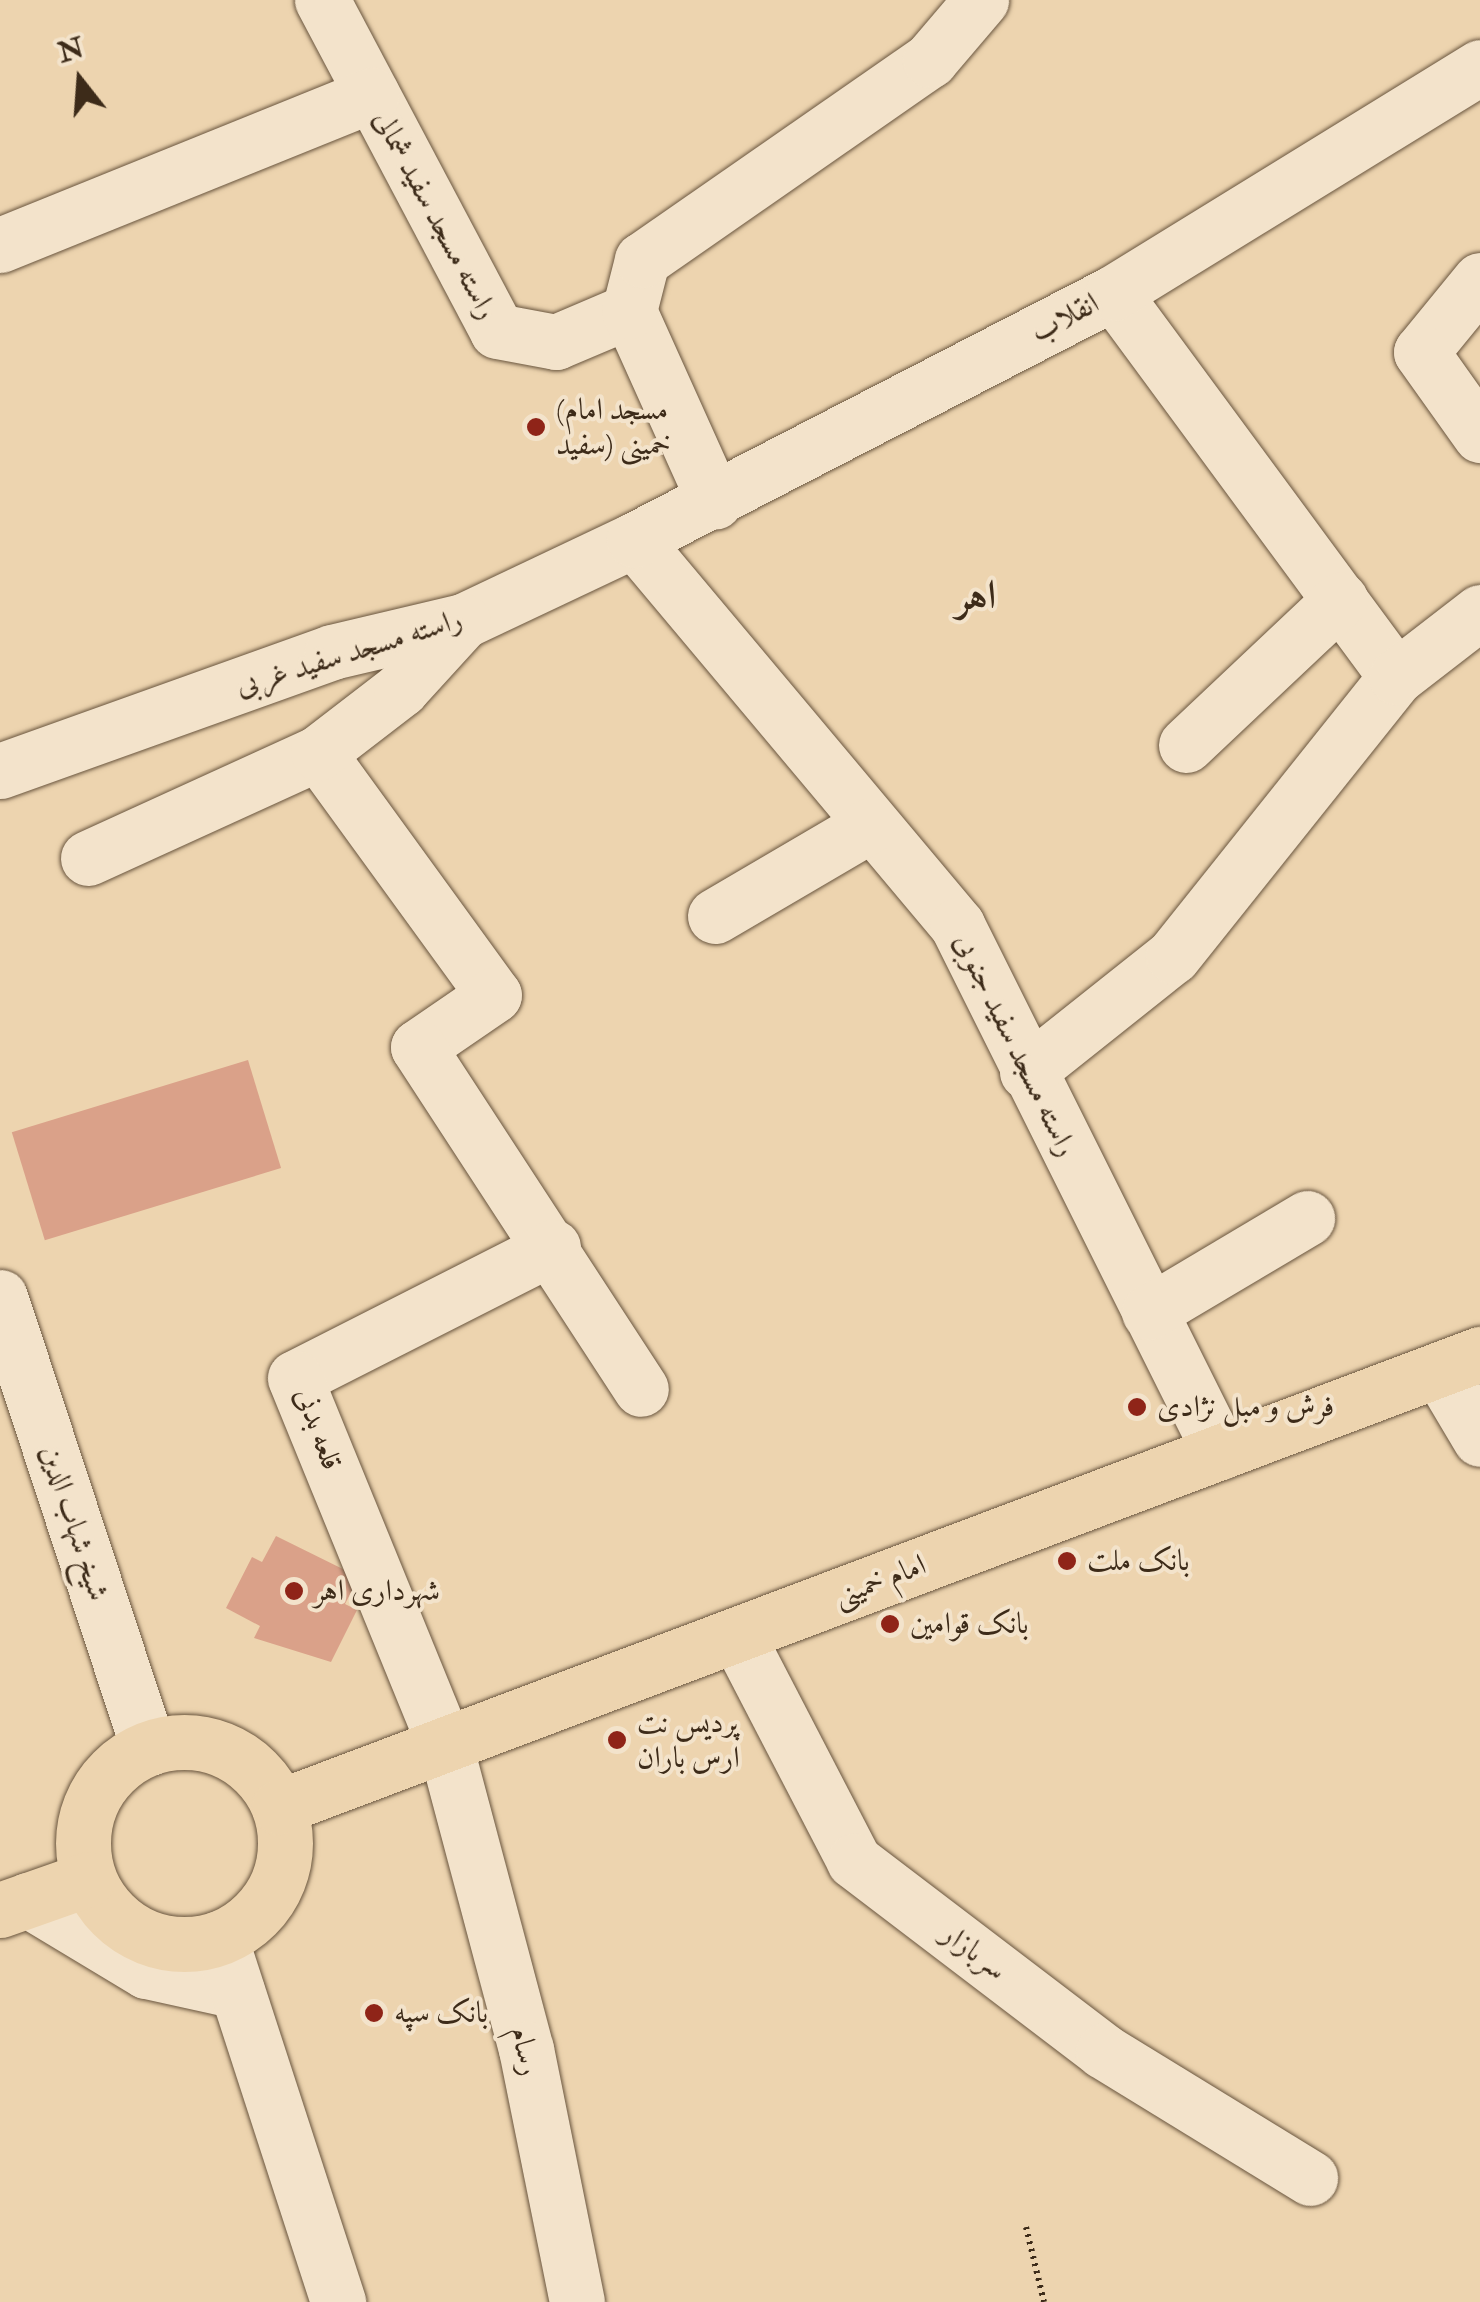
<!DOCTYPE html>
<html>
<head>
<meta charset="utf-8">
<style>
	body { margin:0 }
	#map { position:relative; width:1480px; height:2302px; overflow:hidden; background:#edd4af; font-family:"IM FELL Double Pica",Amiri,serif }
	div>[style] { position:absolute }
	[style*='--x'] { left:calc(var(--x)*1px); top:calc(var(--y)*1px); width:calc(var(--w)*1px); rotate:calc(var(--a)*1deg) }
	.building>* { inset:0; background:#daa189; transform-origin:0 0 }
	.path>* { height:6px; margin-top:-3px; transform-origin:0; background:repeating-linear-gradient(90deg,#3d2b19 0 2.5px,transparent 0 7.5px) }
	.roads { filter:drop-shadow(0 0 2px #69553e) drop-shadow(0 0 2px #69553e) }
	.minor>* { height:55px; margin:-27.5px; padding:0 27.5px; transform-origin:27.5px; border-radius:27.5px; background:#f3e3cb }
	.major>* { height:55px; margin:-27.5px; padding:0 27.5px; transform-origin:27.5px; border-radius:27.5px; background:#edd4af }
	.major>.ring { margin:-27.5px; padding:0; box-sizing:content-box; background:none; border:55px solid #edd4af; border-radius:50% }
	.dots>* { width:28px; height:28px; translate:-50% -50%; box-sizing:border-box; border:5px solid #f3e3cb; border-radius:50% }
	span { translate:-50% -50%; white-space:nowrap; text-align:center; line-height:1.15; -webkit-text-stroke:8px #f3e3cb; paint-order:stroke }
	.street-label { font-size:30px; color:#3d2b19 }
	.poi-label { font-size:30px; color:#3d2b19 }
	.left { translate:0 -50%; text-align:left }
	.district-label { font-size:40px; color:#3d2b19; font-weight:700 }
	.north { position:absolute; left:30px; top:30px; width:100px; height:100px; -webkit-text-stroke:8px #f3e3cb; paint-order:stroke; rotate:343deg; font-size:28px; font-weight:700; line-height:40px; text-align:center; color:#3d2b19 }
	.north::after { content:''; display:block; margin:auto; width:35px; height:45px; background:#3d2b19; clip-path:polygon(50% 0,100% 100%,50% 72%,0 100%) }
</style>
</head>
<body>
<div id="map">
	<div class="building">
		<div style="left:248px;top:1060px;width:113px;height:247px;rotate:73deg"></div>
		<div style="clip-path:polygon(276px 1536px,359px 1577px,345px 1604px,357px 1610px,331px 1662px,254px 1638px,260px 1626px,226px 1608px,252px 1557px,262px 1562px)"></div>
	</div>
	<div class="path">
		<div style="--x:1026;--y:2227;--w:77;--a:76.5"></div>
	</div>
	<div class="roads">
		<div class="minor">
			<div style="--x:322;--y:0;--w:374;--a:62.1"></div>
			<div style="--x:497;--y:331;--w:60;--a:10.6"></div>
			<div style="--x:556;--y:342;--w:79;--a:-23"></div>
			<div style="--x:629;--y:311;--w:209;--a:65.8"></div>
			<div style="--x:0;--y:245;--w:401;--a:-22"></div>
			<div style="--x:1480;--y:280;--w:93;--a:129.3"></div>
			<div style="--x:1421;--y:352;--w:102;--a:54.6"></div>
			<div style="--x:1113;--y:293;--w:477;--a:53.6"></div>
			<div style="--x:629;--y:311;--w:53;--a:-75.7"></div>
			<div style="--x:642;--y:260;--w:351;--a:-34.8"></div>
			<div style="--x:930;--y:60;--w:79;--a:-49.6"></div>
			<div style="--x:634;--y:540;--w:503;--a:50"></div>
			<div style="--x:957;--y:925;--w:589;--a:63.48"></div>
			<div style="--x:1186;--y:745;--w:212;--a:-43.3"></div>
			<div style="--x:318;--y:753;--w:299;--a:54"></div>
			<div style="--x:494;--y:995;--w:92;--a:145.6"></div>
			<div style="--x:418;--y:1047;--w:408;--a:56.9"></div>
			<div style="--x:0;--y:771;--w:353;--a:-19.7"></div>
			<div style="--x:332;--y:652;--w:135;--a:-13.3"></div>
			<div style="--x:463;--y:621;--w:189;--a:-25.3"></div>
			<div style="--x:634;--y:540;--w:539;--a:-27.28"></div>
			<div style="--x:1113;--y:293;--w:431;--a:-31.6"></div>
			<div style="--x:88;--y:858;--w:253;--a:-24.5"></div>
			<div style="--x:318;--y:753;--w:105;--a:-37.6"></div>
			<div style="--x:401;--y:689;--w:92;--a:-47.6"></div>
			<div style="--x:715;--y:916;--w:180;--a:-30.4"></div>
			<div style="--x:1027;--y:1072;--w:186;--a:-38.5"></div>
			<div style="--x:1173;--y:956;--w:357;--a:-51.4"></div>
			<div style="--x:1396;--y:677;--w:106;--a:-37.7"></div>
			<div style="--x:553;--y:1247;--w:289;--a:153.1"></div>
			<div style="--x:295;--y:1378;--w:396;--a:67.8"></div>
			<div style="--x:445;--y:1745;--w:315;--a:75.1"></div>
			<div style="--x:526;--y:2049;--w:258;--a:78.6"></div>
			<div style="--x:0;--y:1297;--w:475;--a:71.8"></div>
			<div style="--x:1149;--y:1312;--w:184;--a:-30.7"></div>
			<div style="--x:1439;--y:1370;--w:80;--a:59.3"></div>
			<div style="--x:737;--y:1635;--w:254;--a:62.6"></div>
			<div style="--x:854;--y:1861;--w:313;--a:37.3"></div>
			<div style="--x:1103;--y:2051;--w:243;--a:31.5"></div>
			<div style="--x:28;--y:1900;--w:138;--a:31"></div>
			<div style="--x:146;--y:1971;--w:93;--a:12.4"></div>
			<div style="--x:220;--y:1938;--w:383;--a:72"></div>
		</div>
		<div class="major">
			<div class="ring" style="left:83px;top:1742px;width:147px;height:147px"></div>
			<div style="--x:279;--y:1807;--w:1284;--a:-20.67"></div>
			<div style="--x:0;--y:1910;--w:93;--a:-19.4"></div>
		</div>
	</div>
	<div class="dots">
		<div style="left:536px;top:427px;background:#8f2418"></div>
		<div style="left:1137px;top:1407px;background:#8f2418"></div>
		<div style="left:1067px;top:1561px;background:#8f2418"></div>
		<div style="left:294px;top:1591px;background:#8f2418"></div>
		<div style="left:890px;top:1624px;background:#8f2418"></div>
		<div style="left:617px;top:1740px;background:#8f2418"></div>
		<div style="left:374px;top:2013px;background:#8f2418"></div>
	</div>
	<div class="street-label">
		<span style="left:435px;top:215px;rotate:62deg">راسته مسجد سفید شمالی</span>
		<span style="left:1065px;top:318px;rotate:-28deg">انقلاب</span>
		<span style="left:349px;top:653px;rotate:-17deg">راسته مسجد سفید غربی</span>
		<span style="left:1015px;top:1045px;rotate:64deg">راسته مسجد سفید جنوبی</span>
		<span style="left:318px;top:1429px;rotate:70deg">قلعه بدنی</span>
		<span style="left:74px;top:1523px;rotate:72deg">شیخ شهاب الدین</span>
		<span style="left:880px;top:1581px;rotate:-21deg">امام خمینی</span>
		<span style="left:974px;top:1952px;rotate:37deg">سربازار</span>
		<span style="left:525px;top:2051px;rotate:77deg">رسام</span>
	</div>
	<div class="poi-label">
		<span class="left" style="left:556px;top:427px">(مسجد امام<br>خمینی (سفید</span>
		<span class="left" style="left:1157px;top:1407px">فرش و مبل نژادی</span>
		<span class="left" style="left:1087px;top:1561px">بانک ملت</span>
		<span class="left" style="left:314px;top:1591px">شهرداری اهر</span>
		<span class="left" style="left:910px;top:1624px">بانک قوامین</span>
		<span class="left" style="left:637px;top:1740px">پردیس نت<br>ارس باران</span>
		<span class="left" style="left:394px;top:2013px">بانک سپه</span>
	</div>
	<div class="district-label">
		<span style="left:976px;top:596px">اهر</span>
	</div>
	<div class="north">N</div>
</div>
</body>
</html>
